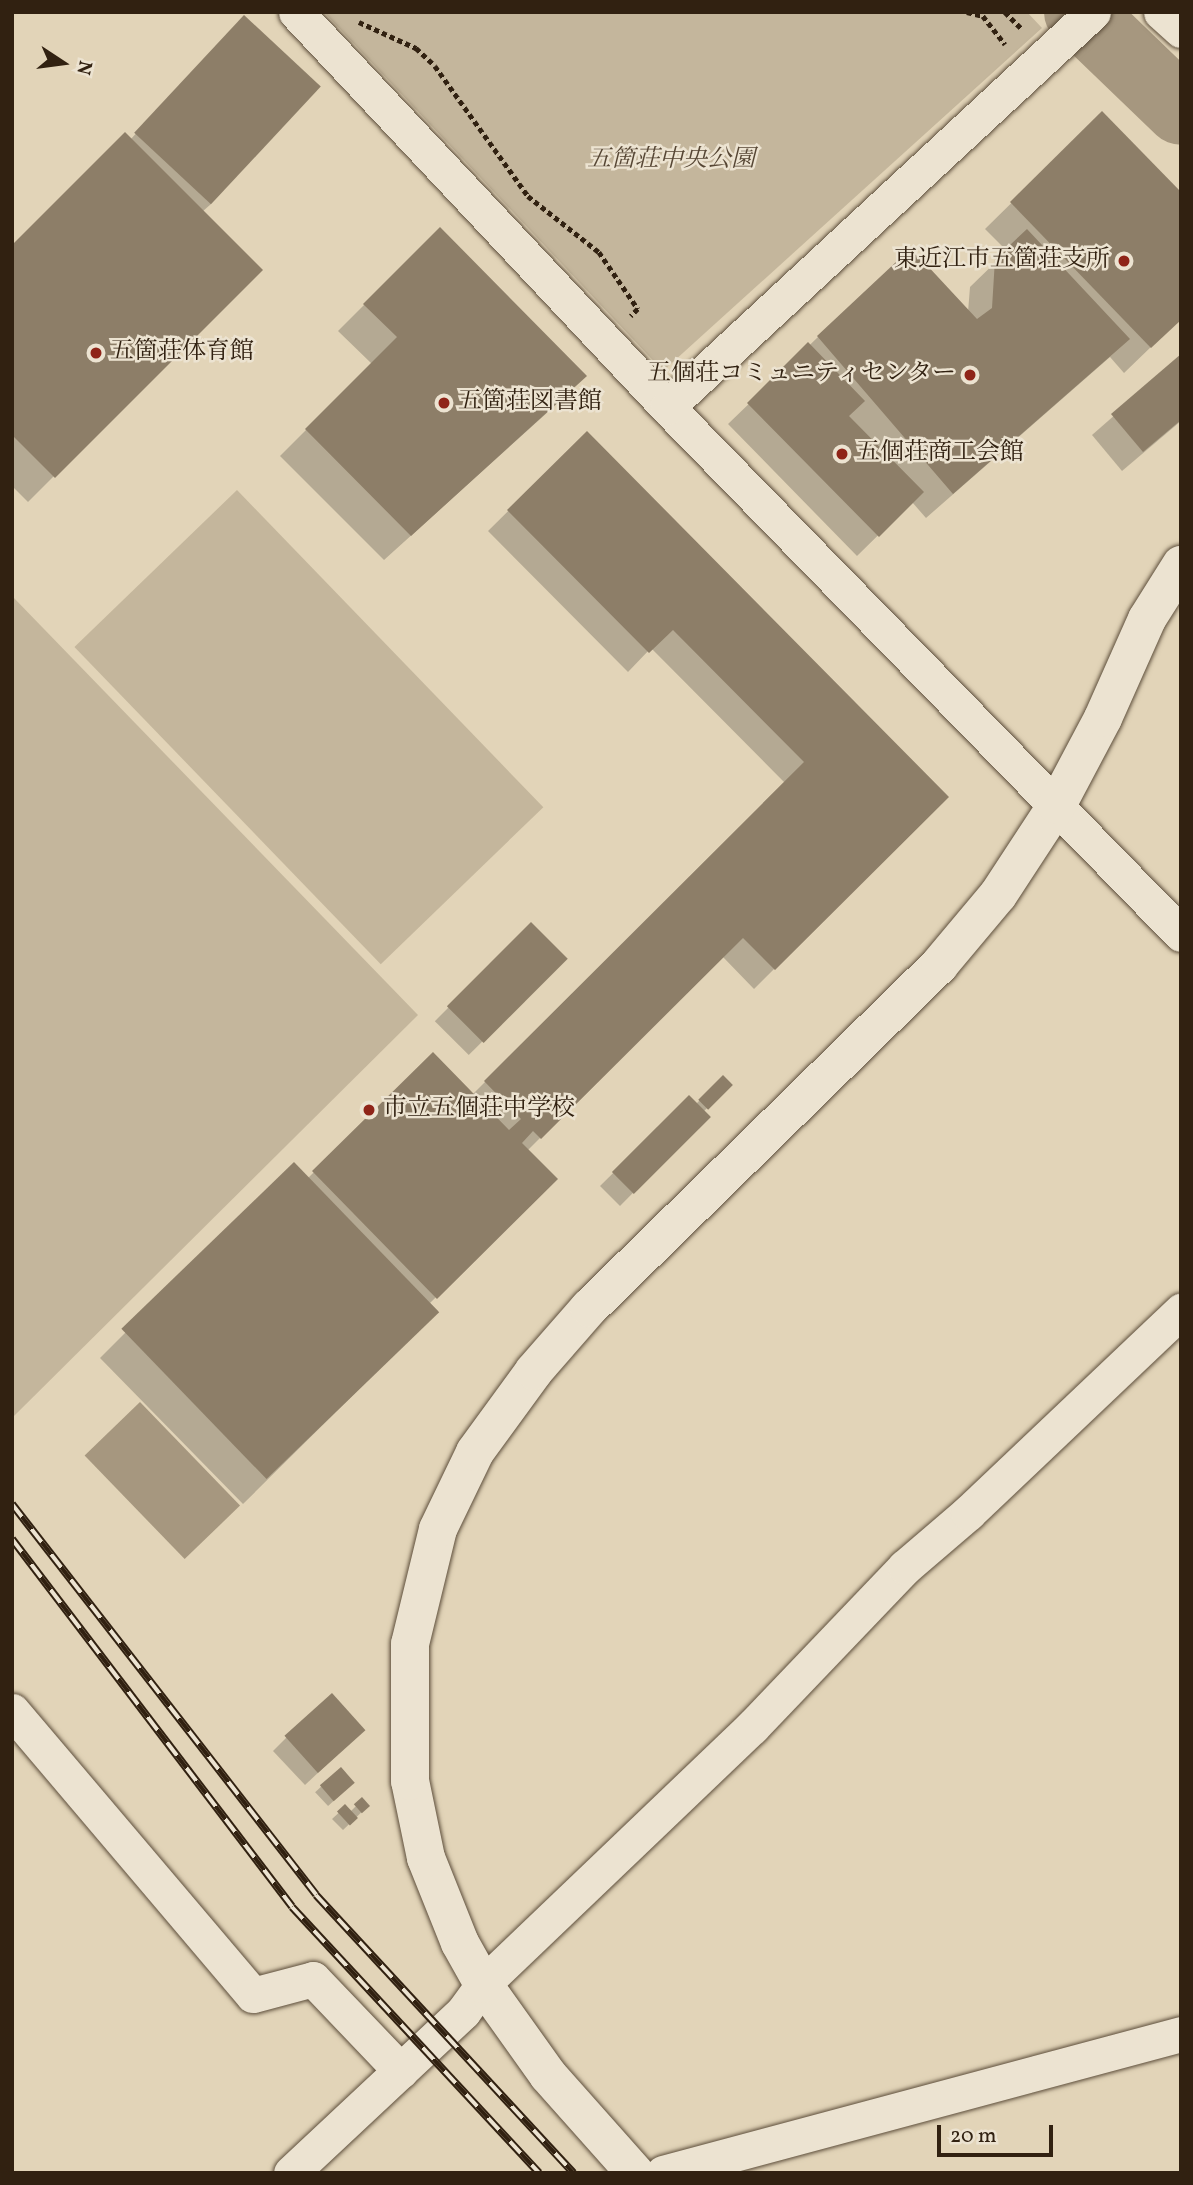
<!DOCTYPE html>
<html>
<head>
<meta charset="utf-8">
<style>
	body { margin:0 }
	#map { position:relative; width:1193px; height:2185px; overflow:hidden; background:#e2d4b8; font-family:Vollkorn,"Noto Serif JP",serif }
	div>[style] { position:absolute }
	[style*='--x'] { left:calc(var(--x)*1px); top:calc(var(--y)*1px); width:calc(var(--w)*1px); rotate:calc(var(--a)*1deg) }
	.green>* { inset:0; background:#c4b69c; transform-origin:0 0 }
	.water>* { inset:0; background:#a6977f; transform-origin:0 0 }
	.shadow>* { inset:0; background:#0003; transform-origin:0 0 }
	.river>* { height:70px; margin:-35px; padding:0 35px; transform-origin:35px; border-radius:35px; background:#a6977f }
	.building>* { inset:0; background:#8d7e68; transform-origin:0 0 }
	.path>* { height:4.5px; margin-top:-2.25px; transform-origin:0; background:repeating-linear-gradient(90deg,#312111 0 5px,transparent 0 8.5px) }
	.roads { filter:drop-shadow(0 0 2px #5d4e3b) drop-shadow(0 0 2px #5d4e3b) }
	.street>* { height:35px; margin:-17.5px; padding:0 17.5px; transform-origin:17.5px; border-radius:17.5px; background:#ece3d1 }
	.secondary>* { height:38px; margin:-19px; padding:0 19px; transform-origin:19px; border-radius:19px; background:#ece3d1 }
	.rail>* { height:8px; margin-top:-4px; transform-origin:0; background:repeating-linear-gradient(90deg,#ece3d1 0 16px,#312111 0 32px); box-sizing:border-box; border-block:2px solid #312111 }
	.dots>* { width:19px; height:19px; translate:-50% -50%; box-sizing:border-box; border:4px solid #ece3d1; border-radius:50% }
	span { translate:-50% -50%; white-space:nowrap; text-align:center; line-height:1.15; -webkit-text-stroke:5px #ece3d1; paint-order:stroke }
	.park-label { font-size:24px; color:#564634; font-style:italic }
	.poi-label { font-size:24px; color:#312111 }
	.right { translate:-100% -50%; text-align:right }
	.left { translate:0 -50%; text-align:left }
	.frame { position:absolute; inset:0; border:14px solid #312111; pointer-events:none }
	.north { position:absolute; left:28px; top:28px; width:70px; height:70px; -webkit-text-stroke:5px #ece3d1; paint-order:stroke; rotate:103deg; font-size:19px; font-weight:700; line-height:28px; text-align:center; color:#312111 }
	.north::after { content:''; display:block; margin:auto; width:24px; height:32px; background:#312111; clip-path:polygon(50% 0,100% 100%,50% 72%,0 100%) }
	.scale { position:absolute; left:937px; top:2125px; width:116px; height:32px; box-sizing:border-box; border:4px solid #312111; border-top:0; padding-left:9px; font-size:21px; line-height:24px; white-space:nowrap; color:#312111; -webkit-text-stroke:5px #ece3d1; paint-order:stroke }
</style>
</head>
<body>
<div id="map">
	<div class="green">
		<div style="clip-path:polygon(324px 12px,1027px 12px,1042px 28px,663px 371px)"></div>
		<div style="left:237px;top:490px;width:441px;height:226px;rotate:46deg"></div>
		<div style="clip-path:polygon(12px 596px,418px 1015px,12px 1418px)"></div>
	</div>
	<div class="water">
		<div style="left:140px;top:1402px;width:144px;height:77px;rotate:46deg"></div>
	</div>
	<div class="shadow">
		<div style="clip-path:polygon(224px 38px,211px 204px,202px 212px,260px 270px,28px 502px,12px 486px,12px 247px,130px 140px)"></div>
		<div style="clip-path:polygon(1102px 114px,1181px 318px,1124px 373px,1110px 357px,926px 518px,912px 502px,857px 556px,728px 424px,818px 337px,968px 312px,970px 287px,1007px 251px,985px 229px)"></div>
		<div style="clip-path:polygon(440px 229px,559px 402px,384px 560px,280px 456px,372px 364px,338px 331px)"></div>
		<div style="clip-path:polygon(1181px 357px,1181px 421px,1122px 471px,1092px 435px)"></div>
		<div style="clip-path:polygon(587px 433px,947px 797px,754px 989px,722px 956px,527px 1151px,556px 1179px,430px 1303px,438px 1311px,243px 1504px,100px 1358px,294px 1164px,308px 1178px,433px 1055px,472px 1095px,785px 783px,651px 648px,628px 672px,488px 531px)"></div>
		<div style="left:531px;top:925px;width:48px;height:136px;rotate:45deg"></div>
		<div style="clip-path:polygon(723px 1077px,731px 1085px,703px 1112px,708px 1117px,620px 1206px,600px 1186px,689px 1098px,696px 1104px)"></div>
		<div style="clip-path:polygon(287px 1737px,350px 1743px,305px 1785px,273px 1751px)"></div>
		<div style="left:340px;top:1769px;width:19px;height:34px;rotate:47deg"></div>
		<div style="clip-path:polygon(362px 1800px,368px 1806px,343px 1830px,332px 1819px,345px 1807px,350px 1812px)"></div>
	</div>
	<div class="river">
		<div style="--x:1079;--y:12;--w:141;--a:43.9"></div>
	</div>
	<div class="building">
		<div style="left:244px;top:15px;width:105px;height:161px;rotate:43deg"></div>
		<div style="clip-path:polygon(1102px 111px,1181px 192px,1181px 320px,1151px 348px,1010px 202px)"></div>
		<div style="clip-path:polygon(125px 132px,263px 270px,55px 478px,12px 435px,12px 245px)"></div>
		<div style="clip-path:polygon(440px 227px,587px 376px,411px 536px,305px 429px,397px 337px,363px 304px)"></div>
		<div style="clip-path:polygon(1027px 229px,1130px 339px,953px 494px,817px 336px,911px 248px,977px 319px,992px 308px,995px 259px)"></div>
		<div style="clip-path:polygon(808px 342px,865px 401px,849px 416px,924px 492px,879px 537px,747px 403px)"></div>
		<div style="clip-path:polygon(1181px 354px,1181px 420px,1143px 452px,1111px 414px)"></div>
		<div style="clip-path:polygon(587px 431px,949px 797px,775px 970px,743px 938px,541px 1139px,533px 1131px,522px 1143px,558px 1179px,437px 1299px,312px 1171px,433px 1052px,509px 1130px,521px 1119px,484px 1081px,804px 762px,673px 630px,649px 653px,507px 510px)"></div>
		<div style="left:531px;top:922px;width:52px;height:119px;rotate:45deg"></div>
		<div style="left:723px;top:1075px;width:14px;height:35px;rotate:45deg"></div>
		<div style="left:689px;top:1095px;width:31px;height:109px;rotate:45deg"></div>
		<div style="left:294px;top:1162px;width:209px;height:240px;rotate:46deg"></div>
		<div style="left:332px;top:1693px;width:50px;height:64px;rotate:48deg"></div>
		<div style="left:341px;top:1767px;width:21px;height:28px;rotate:49deg"></div>
		<div style="left:362px;top:1797px;width:12px;height:11px;rotate:48deg"></div>
		<div style="left:345px;top:1804px;width:19px;height:11px;rotate:47deg"></div>
	</div>
	<div class="path">
		<div style="--x:967;--y:12;--w:16;--a:14"></div>
		<div style="--x:983;--y:16;--w:36;--a:52"></div>
		<div style="--x:1005;--y:12;--w:25;--a:45"></div>
		<div style="--x:359;--y:22;--w:63;--a:24.5"></div>
		<div style="--x:416;--y:48;--w:26;--a:43"></div>
		<div style="--x:435;--y:66;--w:160;--a:54.4"></div>
		<div style="--x:528;--y:196;--w:90;--a:38.3"></div>
		<div style="--x:599;--y:252;--w:69;--a:55.6"></div>
		<div style="--x:638;--y:309;--w:10;--a:135"></div>
	</div>
	<div class="roads">
		<div class="street">
			<div style="--x:296;--y:12;--w:542;--a:46.79"></div>
			<div style="--x:667;--y:407;--w:736;--a:45.72"></div>
			<div style="--x:1161;--y:12;--w:27;--a:42"></div>
			<div style="--x:667;--y:407;--w:581;--a:-42.84"></div>
			<div style="--x:12;--y:1711;--w:372;--a:49.7"></div>
			<div style="--x:253;--y:1995;--w:62;--a:-14.9"></div>
			<div style="--x:313;--y:1979;--w:127;--a:46.3"></div>
			<div style="--x:291;--y:2173;--w:236;--a:-43.1"></div>
			<div style="--x:463;--y:2012;--w:34;--a:-54"></div>
			<div style="--x:483;--y:1984;--w:372;--a:-43.7"></div>
			<div style="--x:752;--y:1727;--w:221;--a:-46.3"></div>
			<div style="--x:905;--y:1567;--w:83;--a:-40.6"></div>
			<div style="--x:968;--y:1513;--w:294;--a:-43.5"></div>
			<div style="--x:663;--y:2173;--w:536;--a:-15.02"></div>
		</div>
		<div class="secondary">
			<div style="--x:635;--y:2173;--w:131;--a:-131.6"></div>
			<div style="--x:548;--y:2075;--w:112;--a:-125.5"></div>
			<div style="--x:483;--y:1984;--w:47;--a:-119.3"></div>
			<div style="--x:460;--y:1943;--w:92;--a:-111.8"></div>
			<div style="--x:426;--y:1858;--w:79;--a:-101.7"></div>
			<div style="--x:410;--y:1781;--w:137;--a:-90"></div>
			<div style="--x:410;--y:1644;--w:118;--a:-76.3"></div>
			<div style="--x:438;--y:1529;--w:85;--a:-64.3"></div>
			<div style="--x:475;--y:1452;--w:100;--a:-53.9"></div>
			<div style="--x:534;--y:1371;--w:84;--a:-48.9"></div>
			<div style="--x:589;--y:1308;--w:491;--a:-44.4"></div>
			<div style="--x:940;--y:964;--w:90;--a:-50"></div>
			<div style="--x:998;--y:895;--w:108;--a:-56.8"></div>
			<div style="--x:1057;--y:805;--w:98;--a:-62.1"></div>
			<div style="--x:1103;--y:718;--w:108;--a:-66"></div>
			<div style="--x:1147;--y:619;--w:64;--a:-57.8"></div>
		</div>
	</div>
	<div class="rail">
		<div style="--x:12;--y:1504;--w:495;--a:52.1"></div>
		<div style="--x:316;--y:1895;--w:379;--a:47.2"></div>
		<div style="--x:12;--y:1539;--w:462;--a:52.7"></div>
		<div style="--x:292;--y:1907;--w:363;--a:47.1"></div>
	</div>
	<div class="dots">
		<div style="left:1124px;top:261px;background:#8f2418"></div>
		<div style="left:96px;top:353px;background:#8f2418"></div>
		<div style="left:970px;top:375px;background:#8f2418"></div>
		<div style="left:444px;top:403px;background:#8f2418"></div>
		<div style="left:842px;top:454px;background:#8f2418"></div>
		<div style="left:369px;top:1110px;background:#8f2418"></div>
	</div>
	<div class="park-label">
		<span style="left:671px;top:161px">五箇荘中央公園</span>
	</div>
	<div class="poi-label">
		<span class="right" style="left:1110px;top:261px">東近江市五箇荘支所</span>
		<span class="left" style="left:110px;top:353px">五箇荘体育館</span>
		<span class="right" style="left:956px;top:375px">五個荘コミュニティセンター</span>
		<span class="left" style="left:458px;top:403px">五箇荘図書館</span>
		<span class="left" style="left:856px;top:454px">五個荘商工会館</span>
		<span class="left" style="left:383px;top:1110px">市立五個荘中学校</span>
	</div>
	<div class="frame"></div>
	<div class="north">N</div>
	<div class="scale">20 m</div>
</div>
</body>
</html>
